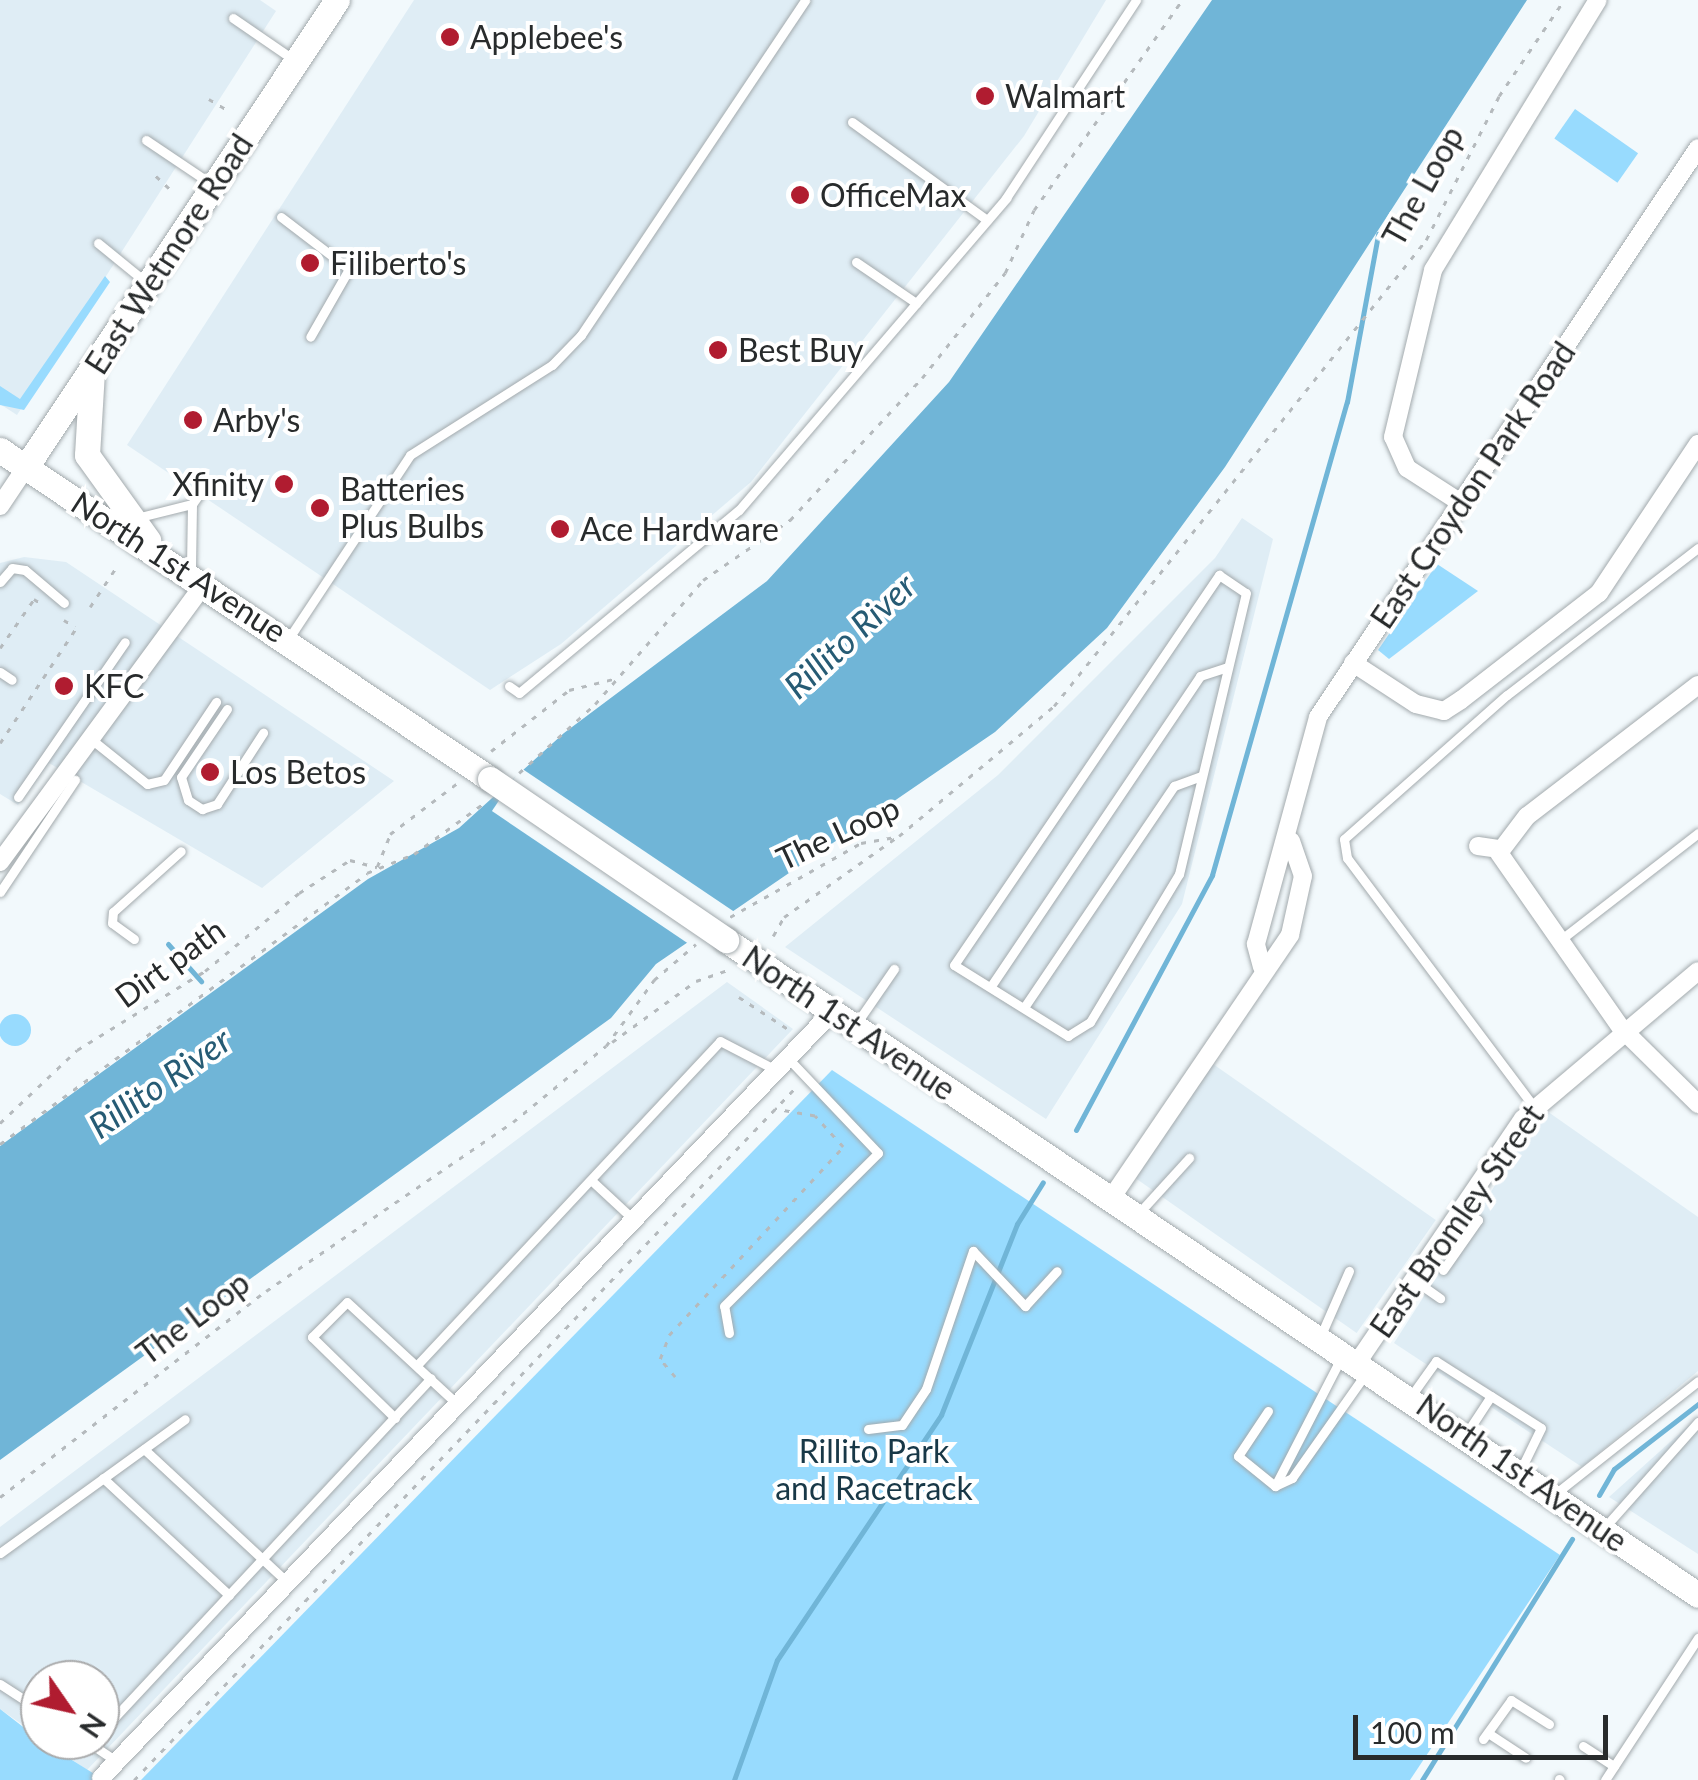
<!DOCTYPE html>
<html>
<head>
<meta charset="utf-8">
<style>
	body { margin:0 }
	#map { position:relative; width:1698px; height:1780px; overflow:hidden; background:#f2f9fc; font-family:Lato,sans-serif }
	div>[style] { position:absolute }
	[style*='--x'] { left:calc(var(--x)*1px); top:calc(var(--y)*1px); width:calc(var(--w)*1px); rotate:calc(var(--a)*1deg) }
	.built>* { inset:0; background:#dfedf5; transform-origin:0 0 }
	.green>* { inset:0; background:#98dbfe; transform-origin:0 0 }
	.round { border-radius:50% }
	.water>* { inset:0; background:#70b5d7 }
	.pier>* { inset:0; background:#f2f9fc; transform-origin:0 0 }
	.stream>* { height:5px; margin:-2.5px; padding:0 2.5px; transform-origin:2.5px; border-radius:2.5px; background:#70b5d7 }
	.path>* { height:2.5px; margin-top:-1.25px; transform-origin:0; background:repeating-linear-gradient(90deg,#b5babd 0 5px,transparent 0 13px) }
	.roads { filter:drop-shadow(0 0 2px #a3aaad) drop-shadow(0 0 2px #a3aaad) }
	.service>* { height:9px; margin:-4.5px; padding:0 4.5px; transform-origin:4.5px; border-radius:4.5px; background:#fff }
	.minor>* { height:18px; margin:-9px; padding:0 9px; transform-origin:9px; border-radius:9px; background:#fff }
	.secondary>* { height:25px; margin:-12.5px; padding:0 12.5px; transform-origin:12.5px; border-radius:12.5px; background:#fff }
	.bridges { filter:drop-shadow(0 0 2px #a3aaad) drop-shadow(0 0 2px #a3aaad) }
	.secondary-bridge>* { height:25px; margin:-12.5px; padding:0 12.5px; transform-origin:12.5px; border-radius:12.5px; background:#fff }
	.dots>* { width:28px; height:28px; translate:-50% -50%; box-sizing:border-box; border:5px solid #fff; border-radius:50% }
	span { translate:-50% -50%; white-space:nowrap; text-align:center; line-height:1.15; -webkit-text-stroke:8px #fff; paint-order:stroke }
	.poi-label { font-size:32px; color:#282b2c }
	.left { translate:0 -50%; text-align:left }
	.right { translate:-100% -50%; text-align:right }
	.street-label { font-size:32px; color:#282b2c }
	.park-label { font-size:32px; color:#183847 }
	.water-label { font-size:35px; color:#265b74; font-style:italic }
	.north { position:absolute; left:20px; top:1660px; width:100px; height:100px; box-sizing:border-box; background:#fff; border:2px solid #a9aaab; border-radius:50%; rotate:124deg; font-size:28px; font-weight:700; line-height:40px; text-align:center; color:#282b2c }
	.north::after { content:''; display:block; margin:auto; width:35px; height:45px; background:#b01c30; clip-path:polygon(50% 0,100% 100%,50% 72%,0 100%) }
	.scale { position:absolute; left:1353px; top:1715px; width:255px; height:45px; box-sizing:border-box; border:5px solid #282b2c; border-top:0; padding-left:12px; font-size:30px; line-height:35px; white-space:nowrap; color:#282b2c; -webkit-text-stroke:8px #fff; paint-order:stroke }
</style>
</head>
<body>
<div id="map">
	<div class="built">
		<div style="clip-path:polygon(0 0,260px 0,276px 11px,17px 415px,0 404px)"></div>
		<div style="clip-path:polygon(414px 0,1106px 0,1024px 136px,751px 482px,561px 644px,490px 690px,127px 445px)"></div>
		<div style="clip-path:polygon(1242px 518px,1273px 539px,1182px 904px,1046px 1119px,785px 947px,998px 775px,1215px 558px)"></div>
		<div style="clip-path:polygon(24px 557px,66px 562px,394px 781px,262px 888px,49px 763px,18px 805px,0 794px,0 563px)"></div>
		<div style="clip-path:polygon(727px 982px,793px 1029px,87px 1770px,44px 1740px,100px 1740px,100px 1680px,40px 1680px,40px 1737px,0 1709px,0 1527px)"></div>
		<div style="left:1213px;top:1064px;width:272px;height:138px;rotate:35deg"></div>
		<div style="clip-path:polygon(1544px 1109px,1698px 1217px,1698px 1371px,1582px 1467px,1394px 1343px)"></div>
		<div style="clip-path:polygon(1698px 1417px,1698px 1554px,1609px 1497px)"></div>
	</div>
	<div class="green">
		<div style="left:1575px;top:109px;width:77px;height:36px;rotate:35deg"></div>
		<div style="clip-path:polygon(105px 276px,110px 282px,24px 410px,0 405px,0 386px,20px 399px)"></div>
		<div style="clip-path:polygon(1437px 564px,1478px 591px,1389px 659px,1378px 650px)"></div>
		<div class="round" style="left:-1px;top:1014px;width:32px;height:32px"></div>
		<div style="clip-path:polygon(832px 1070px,1560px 1555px,1410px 1780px,141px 1780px)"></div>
		<div style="clip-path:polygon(0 1709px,40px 1740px,104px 1780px,0 1780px)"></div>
	</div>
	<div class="water">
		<div style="clip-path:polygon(1212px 0,1527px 0,1225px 467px,1107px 628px,995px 732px,656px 964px,611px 1018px,0 1460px,0 1146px,368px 879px,459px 828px,564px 733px,767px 581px,949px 382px)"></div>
	</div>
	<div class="pier">
		<div style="left:521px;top:768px;width:259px;height:52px;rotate:34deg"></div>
	</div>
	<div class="stream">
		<div style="--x:168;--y:944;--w:50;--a:48.3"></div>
		<div style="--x:1076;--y:1130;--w:289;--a:-61.9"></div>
		<div style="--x:1212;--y:875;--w:492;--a:-74.1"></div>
		<div style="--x:1347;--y:402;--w:171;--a:-79.5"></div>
		<div style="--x:1599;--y:1495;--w:30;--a:-60"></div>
		<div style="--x:1614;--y:1469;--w:106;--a:-37.7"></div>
		<div style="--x:734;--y:1780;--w:127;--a:-70.3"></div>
		<div style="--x:777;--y:1660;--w:295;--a:-56.2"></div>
		<div style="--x:941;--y:1415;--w:206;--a:-68.3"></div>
		<div style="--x:1017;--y:1224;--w:49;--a:-58.2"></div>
		<div style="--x:1422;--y:1780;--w:284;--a:-58.1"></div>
	</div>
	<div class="path">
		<div style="--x:209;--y:99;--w:21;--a:31"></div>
		<div style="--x:156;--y:176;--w:23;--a:43"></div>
		<div style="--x:90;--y:607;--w:49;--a:-56.6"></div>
		<div style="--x:64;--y:620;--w:13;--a:32"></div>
		<div style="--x:0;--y:648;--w:60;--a:-55.2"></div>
		<div style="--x:34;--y:599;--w:9;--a:32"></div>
		<div style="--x:0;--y:743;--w:141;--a:-56.5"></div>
		<div style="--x:491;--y:751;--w:99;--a:-38"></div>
		<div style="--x:569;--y:690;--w:45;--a:-14"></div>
		<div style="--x:519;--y:773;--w:103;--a:-42.2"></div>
		<div style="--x:595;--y:704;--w:164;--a:-48.9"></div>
		<div style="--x:703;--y:580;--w:106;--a:-34.6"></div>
		<div style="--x:790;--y:520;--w:194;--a:-47.1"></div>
		<div style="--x:922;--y:378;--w:134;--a:-51.7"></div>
		<div style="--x:1005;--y:273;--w:69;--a:-65.3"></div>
		<div style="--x:1034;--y:210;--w:257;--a:-54.8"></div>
		<div style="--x:730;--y:917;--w:150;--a:-29.5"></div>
		<div style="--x:861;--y:843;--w:39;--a:-10"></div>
		<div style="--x:899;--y:836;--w:202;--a:-40"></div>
		<div style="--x:1054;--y:706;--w:596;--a:-51.4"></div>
		<div style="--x:1426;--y:240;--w:161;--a:-63.1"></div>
		<div style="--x:1499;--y:96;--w:116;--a:-55.9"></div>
		<div style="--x:773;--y:936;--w:22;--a:-60"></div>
		<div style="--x:784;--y:917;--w:138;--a:-35.3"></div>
		<div style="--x:739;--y:997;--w:59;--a:33.1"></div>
		<div style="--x:612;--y:1042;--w:104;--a:-36"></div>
		<div style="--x:696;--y:981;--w:37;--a:-19"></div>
		<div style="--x:0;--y:1123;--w:106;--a:-43.5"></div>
		<div style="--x:77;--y:1050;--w:150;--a:-31.7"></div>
		<div style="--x:205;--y:971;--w:122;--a:-39.7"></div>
		<div style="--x:299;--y:893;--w:61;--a:-32.9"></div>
		<div style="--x:350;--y:860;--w:28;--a:15"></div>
		<div style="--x:377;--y:867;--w:35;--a:-68"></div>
		<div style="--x:390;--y:834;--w:83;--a:-37.1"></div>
		<div style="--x:0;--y:1144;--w:456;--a:-36.4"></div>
		<div style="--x:367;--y:873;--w:51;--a:-22"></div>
		<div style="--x:414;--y:854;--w:90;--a:-36"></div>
		<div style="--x:675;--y:1377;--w:23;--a:-130"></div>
		<div style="--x:660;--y:1359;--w:26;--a:-69"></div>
		<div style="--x:669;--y:1335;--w:256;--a:-47.2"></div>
		<div style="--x:843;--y:1147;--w:42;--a:-132.1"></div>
		<div style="--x:815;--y:1116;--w:41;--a:-170.1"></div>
		<div style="--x:0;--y:1497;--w:336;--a:-37.8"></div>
		<div style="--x:266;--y:1291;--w:299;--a:-34.4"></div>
		<div style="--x:513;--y:1122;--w:120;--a:-39.3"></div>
		<div style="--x:606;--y:1046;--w:82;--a:-54"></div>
		<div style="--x:654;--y:980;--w:55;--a:-40.6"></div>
		<div style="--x:134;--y:1780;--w:958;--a:-46.31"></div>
	</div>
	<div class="roads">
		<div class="service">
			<div style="--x:233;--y:18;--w:74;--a:34.5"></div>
			<div style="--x:852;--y:122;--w:167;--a:36"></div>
			<div style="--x:146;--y:140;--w:77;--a:33.9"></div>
			<div style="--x:281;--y:217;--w:86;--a:37.4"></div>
			<div style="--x:349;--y:269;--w:78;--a:119.8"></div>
			<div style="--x:98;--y:243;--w:63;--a:39.2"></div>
			<div style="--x:856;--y:262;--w:73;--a:34.3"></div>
			<div style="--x:192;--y:504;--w:22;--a:-54"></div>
			<div style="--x:140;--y:517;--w:54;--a:-14"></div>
			<div style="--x:192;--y:504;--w:67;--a:90.9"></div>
			<div style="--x:1219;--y:575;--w:32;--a:34"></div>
			<div style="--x:1246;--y:593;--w:289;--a:103.4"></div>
			<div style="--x:1179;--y:874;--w:173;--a:121"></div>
			<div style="--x:1090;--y:1022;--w:26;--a:148"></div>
			<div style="--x:1068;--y:1036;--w:134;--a:-148.1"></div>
			<div style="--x:954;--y:965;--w:472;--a:-55.8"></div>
			<div style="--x:0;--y:582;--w:18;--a:-49"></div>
			<div style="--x:12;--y:568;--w:13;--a:9"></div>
			<div style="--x:25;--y:570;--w:51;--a:40.2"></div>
			<div style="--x:289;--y:638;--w:219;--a:-56.5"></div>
			<div style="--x:410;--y:455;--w:168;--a:-32.4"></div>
			<div style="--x:552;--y:365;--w:42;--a:-46"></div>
			<div style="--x:581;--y:335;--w:403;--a:-56.2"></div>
			<div style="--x:0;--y:672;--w:14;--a:34"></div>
			<div style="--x:509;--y:686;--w:12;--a:35"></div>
			<div style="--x:519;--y:693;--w:286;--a:-39.8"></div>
			<div style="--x:739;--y:510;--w:411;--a:-49.4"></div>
			<div style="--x:1006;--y:198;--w:237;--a:-56.7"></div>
			<div style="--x:227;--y:709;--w:82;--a:124.1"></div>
			<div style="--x:181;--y:777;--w:24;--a:73"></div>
			<div style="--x:188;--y:800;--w:17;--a:33"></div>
			<div style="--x:202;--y:809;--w:16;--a:-18"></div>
			<div style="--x:217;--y:804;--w:85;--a:-57.1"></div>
			<div style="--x:91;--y:739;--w:72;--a:38.8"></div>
			<div style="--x:147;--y:784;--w:17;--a:-13"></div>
			<div style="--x:164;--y:780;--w:94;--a:-56.3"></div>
			<div style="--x:18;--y:797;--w:188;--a:-55.4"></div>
			<div style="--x:0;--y:892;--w:135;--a:-56.2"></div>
			<div style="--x:134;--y:939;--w:27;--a:-144"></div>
			<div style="--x:112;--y:923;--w:11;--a:-85"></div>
			<div style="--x:113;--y:912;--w:91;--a:-41.9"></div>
			<div style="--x:1559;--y:941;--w:176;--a:-37.8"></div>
			<div style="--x:991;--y:986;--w:374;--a:-56"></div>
			<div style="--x:1200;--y:676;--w:29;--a:-18"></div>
			<div style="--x:1025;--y:1006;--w:266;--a:-55.9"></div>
			<div style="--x:1174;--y:786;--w:29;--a:-20"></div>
			<div style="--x:856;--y:1024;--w:67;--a:-55.4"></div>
			<div style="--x:1534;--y:1107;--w:311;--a:-126.9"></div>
			<div style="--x:1347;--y:858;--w:19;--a:-99"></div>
			<div style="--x:1344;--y:839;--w:217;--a:-41.5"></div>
			<div style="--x:1507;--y:695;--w:241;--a:-37.6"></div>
			<div style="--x:591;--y:1180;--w:59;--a:42.9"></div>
			<div style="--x:1138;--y:1214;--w:76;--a:-47.7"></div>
			<div style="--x:1443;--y:1270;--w:61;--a:-55"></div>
			<div style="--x:1478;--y:1220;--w:20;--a:-147"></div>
			<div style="--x:1414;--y:1280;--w:32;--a:35"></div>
			<div style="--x:729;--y:1333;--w:27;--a:-100"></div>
			<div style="--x:724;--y:1306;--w:217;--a:-44.8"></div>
			<div style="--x:878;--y:1153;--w:131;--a:-133.5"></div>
			<div style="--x:1321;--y:1335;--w:70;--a:-66.4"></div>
			<div style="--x:1341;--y:1358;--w:144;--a:117.3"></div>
			<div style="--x:1275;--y:1486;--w:19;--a:-25"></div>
			<div style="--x:1292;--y:1478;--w:125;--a:-54.8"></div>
			<div style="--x:418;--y:1364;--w:442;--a:-46.9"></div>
			<div style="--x:720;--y:1041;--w:63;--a:27.4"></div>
			<div style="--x:1411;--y:1396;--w:43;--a:-54.5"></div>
			<div style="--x:1436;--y:1361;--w:65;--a:32.5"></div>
			<div style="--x:1268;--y:1411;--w:54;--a:123.7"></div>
			<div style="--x:1238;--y:1456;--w:48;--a:39"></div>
			<div style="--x:395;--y:1418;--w:116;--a:-135.7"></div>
			<div style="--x:312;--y:1337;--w:49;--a:-45"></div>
			<div style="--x:347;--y:1302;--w:150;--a:42.8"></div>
			<div style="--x:868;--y:1429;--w:34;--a:-7"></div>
			<div style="--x:902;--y:1425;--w:43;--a:-56.3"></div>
			<div style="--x:926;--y:1389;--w:146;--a:-71.2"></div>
			<div style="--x:973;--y:1251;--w:76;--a:46.6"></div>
			<div style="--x:1025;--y:1306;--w:47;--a:-47.6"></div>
			<div style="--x:1466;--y:1434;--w:45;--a:-56.7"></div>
			<div style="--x:1491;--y:1396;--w:59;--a:32.6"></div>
			<div style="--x:1541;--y:1428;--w:48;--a:116"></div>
			<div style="--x:144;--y:1449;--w:195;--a:42.9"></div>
			<div style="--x:103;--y:1478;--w:172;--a:42.9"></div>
			<div style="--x:1555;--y:1494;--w:182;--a:-38.3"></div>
			<div style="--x:1604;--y:1528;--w:142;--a:-48.4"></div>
			<div style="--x:0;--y:1553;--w:228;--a:-35.9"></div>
			<div style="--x:0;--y:1684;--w:48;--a:33"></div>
			<div style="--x:100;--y:1733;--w:485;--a:-47"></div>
			<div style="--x:1488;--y:1733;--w:45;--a:33.3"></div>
			<div style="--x:1483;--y:1739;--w:48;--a:-54.3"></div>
			<div style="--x:1511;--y:1700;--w:45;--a:32.3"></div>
			<div style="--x:85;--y:1740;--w:37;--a:34"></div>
			<div style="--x:1583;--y:1746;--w:37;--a:33"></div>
			<div style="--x:1559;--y:1779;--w:1;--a:45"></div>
			<div style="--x:1605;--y:1780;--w:170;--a:-56.8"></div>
		</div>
		<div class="minor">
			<div style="--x:1461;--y:503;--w:64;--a:-147.1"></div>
			<div style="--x:1407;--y:468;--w:34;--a:-114"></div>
			<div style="--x:1393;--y:437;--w:172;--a:-76.5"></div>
			<div style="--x:1433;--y:270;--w:316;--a:-58.6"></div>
			<div style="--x:0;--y:506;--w:47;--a:-56.3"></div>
			<div style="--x:1353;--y:663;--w:75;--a:33.1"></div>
			<div style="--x:1416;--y:704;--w:29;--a:14"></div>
			<div style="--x:1444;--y:711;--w:20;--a:-33"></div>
			<div style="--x:1461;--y:700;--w:175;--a:-37.8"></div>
			<div style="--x:1599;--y:593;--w:179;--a:-56.4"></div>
			<div style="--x:1698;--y:685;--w:215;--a:142.5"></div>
			<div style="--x:1527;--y:816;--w:46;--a:127.1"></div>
			<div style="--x:1499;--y:853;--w:215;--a:55.1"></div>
			<div style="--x:1622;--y:1029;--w:107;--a:44.6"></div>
			<div style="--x:1478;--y:846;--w:22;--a:8"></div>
			<div style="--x:0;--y:862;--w:346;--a:-53.7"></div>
			<div style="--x:1262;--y:967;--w:24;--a:-105"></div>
			<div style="--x:1256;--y:944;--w:235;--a:-74.7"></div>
			<div style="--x:1318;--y:717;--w:684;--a:-56.26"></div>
			<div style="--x:1112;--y:1197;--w:317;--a:-55.8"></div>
			<div style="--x:1290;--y:935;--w:60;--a:-77.6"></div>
			<div style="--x:1303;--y:876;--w:37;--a:-109"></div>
			<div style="--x:1359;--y:1360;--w:292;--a:-55.8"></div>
			<div style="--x:1523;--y:1119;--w:229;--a:-40.2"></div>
			<div style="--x:101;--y:1778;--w:1057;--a:-46.34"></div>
		</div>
		<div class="secondary">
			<div style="--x:92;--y:371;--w:84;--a:93.4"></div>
			<div style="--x:87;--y:455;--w:105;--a:54.3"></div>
			<div style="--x:0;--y:450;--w:590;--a:33.88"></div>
			<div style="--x:26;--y:467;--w:561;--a:-56.34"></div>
			<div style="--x:726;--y:940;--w:1172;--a:33.97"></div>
		</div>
	</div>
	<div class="bridges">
		<div class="secondary-bridge">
			<div style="--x:490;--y:779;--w:286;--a:34.3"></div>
		</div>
	</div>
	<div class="dots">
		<div style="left:450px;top:37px;background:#b01c30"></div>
		<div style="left:985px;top:96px;background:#b01c30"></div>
		<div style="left:800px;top:195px;background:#b01c30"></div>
		<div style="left:310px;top:263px;background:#b01c30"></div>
		<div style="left:718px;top:350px;background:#b01c30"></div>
		<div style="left:193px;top:420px;background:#b01c30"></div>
		<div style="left:284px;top:484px;background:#b01c30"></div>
		<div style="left:320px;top:508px;background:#b01c30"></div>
		<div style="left:560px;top:529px;background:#b01c30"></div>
		<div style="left:64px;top:686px;background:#b01c30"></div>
		<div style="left:210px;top:772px;background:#b01c30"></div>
	</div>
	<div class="poi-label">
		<span class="left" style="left:470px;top:37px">Applebee's</span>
		<span class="left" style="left:1005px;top:96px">Walmart</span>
		<span class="left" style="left:820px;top:195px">OfficeMax</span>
		<span class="left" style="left:330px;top:263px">Filiberto's</span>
		<span class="left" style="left:738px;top:350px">Best Buy</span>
		<span class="left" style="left:213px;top:420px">Arby's</span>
		<span class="right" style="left:264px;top:484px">Xfinity</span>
		<span class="left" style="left:340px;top:508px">Batteries<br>Plus Bulbs</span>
		<span class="left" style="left:580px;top:529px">Ace Hardware</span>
		<span class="left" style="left:84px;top:686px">KFC</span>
		<span class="left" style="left:230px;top:772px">Los Betos</span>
	</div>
	<div class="street-label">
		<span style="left:1423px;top:186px;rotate:-61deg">The Loop</span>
		<span style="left:169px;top:254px;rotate:-57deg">East Wetmore Road</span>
		<span style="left:1473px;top:485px;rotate:-56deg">East Croydon Park Road</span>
		<span style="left:179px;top:567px;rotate:33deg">North 1st Avenue</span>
		<span style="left:838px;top:833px;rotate:-25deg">The Loop</span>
		<span style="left:170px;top:963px;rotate:-36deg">Dirt path</span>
		<span style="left:849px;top:1023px;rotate:34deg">North 1st Avenue</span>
		<span style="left:1457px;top:1221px;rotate:-55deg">East Bromley Street</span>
		<span style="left:193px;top:1318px;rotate:-37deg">The Loop</span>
		<span style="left:1522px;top:1473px;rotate:35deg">North 1st Avenue</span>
	</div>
	<div class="park-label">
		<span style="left:874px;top:1470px">Rillito Park<br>and Racetrack</span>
	</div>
	<div class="water-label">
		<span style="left:849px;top:635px;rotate:-43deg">Rillito River</span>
		<span style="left:159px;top:1082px;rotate:-35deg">Rillito River</span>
	</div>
	<div class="north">N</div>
	<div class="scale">100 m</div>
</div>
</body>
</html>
